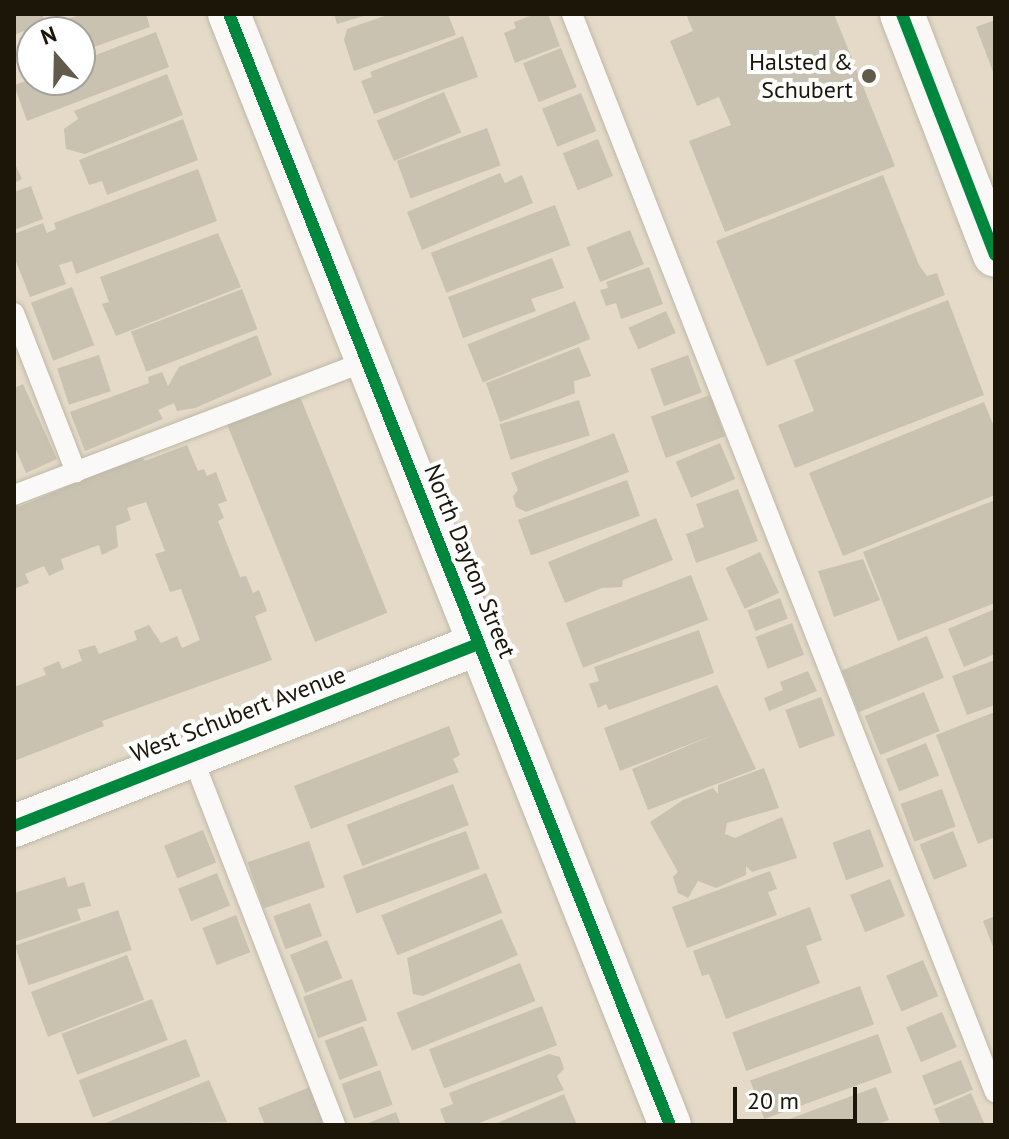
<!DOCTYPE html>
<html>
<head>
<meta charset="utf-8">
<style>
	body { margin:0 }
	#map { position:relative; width:1009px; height:1139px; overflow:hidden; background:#e4dac7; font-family:"PT Sans",sans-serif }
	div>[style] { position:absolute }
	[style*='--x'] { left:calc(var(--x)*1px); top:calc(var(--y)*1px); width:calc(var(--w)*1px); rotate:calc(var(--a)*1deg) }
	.building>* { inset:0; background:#c9c2b1; transform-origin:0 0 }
	.roads { filter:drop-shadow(0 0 2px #bfb7a8) drop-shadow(0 0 2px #bfb7a8) }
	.lane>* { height:20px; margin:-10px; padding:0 10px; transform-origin:10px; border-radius:10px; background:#fbf9f7 }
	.street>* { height:42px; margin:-21px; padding:0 21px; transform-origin:21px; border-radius:21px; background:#fbf9f7 }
	.secondary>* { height:44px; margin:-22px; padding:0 22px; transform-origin:22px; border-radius:22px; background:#fbf9f7 }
	.cycleway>* { height:12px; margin:-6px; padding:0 6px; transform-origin:6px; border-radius:6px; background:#00873e }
	.dots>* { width:22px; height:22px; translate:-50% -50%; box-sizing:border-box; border:4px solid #fff; border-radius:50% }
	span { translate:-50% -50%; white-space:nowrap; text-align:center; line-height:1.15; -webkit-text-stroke:8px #fff; paint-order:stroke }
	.poi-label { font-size:24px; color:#1c1609 }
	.right { translate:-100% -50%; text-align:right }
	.street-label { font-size:24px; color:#1c1609 }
	.frame { position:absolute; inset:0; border:16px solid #1c1609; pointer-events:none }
	.north { position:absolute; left:16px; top:16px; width:80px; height:80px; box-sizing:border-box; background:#fff; border:2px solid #a4a29d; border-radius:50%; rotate:340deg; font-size:22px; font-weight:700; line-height:32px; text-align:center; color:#1c1609 }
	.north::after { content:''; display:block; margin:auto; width:28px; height:36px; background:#625b4c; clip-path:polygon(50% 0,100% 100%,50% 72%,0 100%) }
	.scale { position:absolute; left:733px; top:1087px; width:124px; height:36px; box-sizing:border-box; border:4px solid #1c1609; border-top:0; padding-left:10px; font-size:24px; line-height:28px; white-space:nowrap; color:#1c1609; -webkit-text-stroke:6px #fff; paint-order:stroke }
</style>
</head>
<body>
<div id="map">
	<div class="building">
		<div style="clip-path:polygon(14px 14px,42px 14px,45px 23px,14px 35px)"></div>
		<div style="clip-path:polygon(83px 14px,146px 14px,150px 27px,80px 52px,80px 32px,64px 32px,61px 21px)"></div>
		<div style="clip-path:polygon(334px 14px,367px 14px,367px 15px,337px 24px)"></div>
		<div style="clip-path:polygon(390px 14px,448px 14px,456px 35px,354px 71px,344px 40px,347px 29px)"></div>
		<div style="clip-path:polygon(535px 14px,548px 14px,560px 46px,515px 63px,504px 33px,516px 28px,514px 22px)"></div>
		<div style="clip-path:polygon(686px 14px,834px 14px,895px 166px,725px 232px,689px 141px,731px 125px,719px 97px,697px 106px,670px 41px,693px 31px)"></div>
		<div style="clip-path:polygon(995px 20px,995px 77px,976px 27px)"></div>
		<div style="clip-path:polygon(156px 32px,169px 67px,27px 121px,14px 85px,32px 79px,80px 80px,80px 61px)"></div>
		<div style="clip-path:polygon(463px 36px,478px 77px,374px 114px,361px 81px,372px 77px,370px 72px)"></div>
		<div style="left:561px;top:48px;width:42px;height:41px;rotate:68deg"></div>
		<div style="clip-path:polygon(167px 74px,183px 115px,85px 154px,66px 149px,64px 129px,78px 119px,74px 111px)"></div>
		<div style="left:444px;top:92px;width:44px;height:73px;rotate:67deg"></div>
		<div style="left:581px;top:93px;width:41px;height:42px;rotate:68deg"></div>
		<div style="clip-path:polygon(183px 119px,198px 160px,107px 195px,102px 181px,89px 185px,79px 160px)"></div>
		<div style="left:487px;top:128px;width:40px;height:96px;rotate:70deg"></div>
		<div style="left:598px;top:139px;width:40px;height:38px;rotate:68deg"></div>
		<div style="clip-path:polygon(14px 162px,22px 179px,14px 183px)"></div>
		<div style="clip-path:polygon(198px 169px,217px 221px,76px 274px,72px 261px,59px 265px,66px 284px,30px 297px,14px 256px,14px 234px,43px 223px,47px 233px,56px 229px,54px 223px)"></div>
		<div style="clip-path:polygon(500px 173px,505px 183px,522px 175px,533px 203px,422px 250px,407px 212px)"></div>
		<div style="clip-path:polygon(883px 175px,919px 265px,927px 276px,937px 273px,945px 295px,767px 366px,716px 241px)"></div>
		<div style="clip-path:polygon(31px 186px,43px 219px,14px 230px,14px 192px)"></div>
		<div style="left:555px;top:205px;width:43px;height:133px;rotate:69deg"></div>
		<div style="left:630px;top:230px;width:37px;height:47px;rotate:68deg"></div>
		<div style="clip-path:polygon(218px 233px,241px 287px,116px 336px,102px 304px,109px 302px,100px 277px)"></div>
		<div style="clip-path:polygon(552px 258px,564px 288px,531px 299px,536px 311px,463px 338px,448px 297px)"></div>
		<div style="clip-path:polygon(649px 267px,663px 304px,621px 319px,616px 303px,606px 306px,600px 290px,608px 288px,606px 282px)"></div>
		<div style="left:72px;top:287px;width:62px;height:44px;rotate:69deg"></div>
		<div style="left:242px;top:289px;width:43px;height:119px;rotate:69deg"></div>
		<div style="clip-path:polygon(948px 300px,984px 395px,795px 468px,778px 425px,814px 411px,794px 360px)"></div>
		<div style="left:575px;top:301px;width:41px;height:116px;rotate:68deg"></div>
		<div style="left:666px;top:311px;width:24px;height:41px;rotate:66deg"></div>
		<div style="clip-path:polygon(257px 335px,272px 375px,195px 408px,177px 411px,174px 403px,158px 410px,163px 419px,85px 451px,70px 412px,149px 383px,148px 377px,162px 372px,168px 386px,179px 367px)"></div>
		<div style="clip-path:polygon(579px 347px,591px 376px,574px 381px,575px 393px,500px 422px,486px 383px)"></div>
		<div style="left:99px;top:355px;width:38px;height:44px;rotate:72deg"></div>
		<div style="left:688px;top:355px;width:40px;height:40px;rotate:70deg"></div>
		<div style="clip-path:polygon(23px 384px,57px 459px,26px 473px,14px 445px,14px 388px)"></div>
		<div style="left:299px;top:394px;width:236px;height:78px;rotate:68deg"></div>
		<div style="left:710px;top:395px;width:44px;height:63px;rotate:70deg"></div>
		<div style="left:579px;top:400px;width:37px;height:83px;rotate:73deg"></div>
		<div style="clip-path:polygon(984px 402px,995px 429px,995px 495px,843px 556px,809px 473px)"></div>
		<div style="clip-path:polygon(614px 433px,629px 472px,526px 512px,516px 507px,513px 496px,518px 490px,511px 473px)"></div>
		<div style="left:720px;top:443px;width:39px;height:48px;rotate:67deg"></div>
		<div style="clip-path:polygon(187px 445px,198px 471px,204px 469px,207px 476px,216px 472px,227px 501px,218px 504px,224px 518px,218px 521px,240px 577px,246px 576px,253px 593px,259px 590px,267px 611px,255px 616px,272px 660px,102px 721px,104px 726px,14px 761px,14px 687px,46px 675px,43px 668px,59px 661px,62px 669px,82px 661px,78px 650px,95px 645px,99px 654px,137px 640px,134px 631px,149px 625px,161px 643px,177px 636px,182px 648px,200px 640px,181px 589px,170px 592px,155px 554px,165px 551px,146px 502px,127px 508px,131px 520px,116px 526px,118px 547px,102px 555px,99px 545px,61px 559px,64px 569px,49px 576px,44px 566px,25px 574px,29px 583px,14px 589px,14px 503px,18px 507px,141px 456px,145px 461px)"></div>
		<div style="left:627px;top:480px;width:38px;height:116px;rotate:70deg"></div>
		<div style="clip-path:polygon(738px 489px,758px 541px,696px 563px,686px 534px,704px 527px,696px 504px)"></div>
		<div style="clip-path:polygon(995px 500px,995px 603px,898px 641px,863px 552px)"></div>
		<div style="clip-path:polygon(656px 518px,673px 560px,623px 580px,622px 587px,602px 588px,565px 603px,548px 562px)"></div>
		<div style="left:760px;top:552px;width:45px;height:38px;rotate:65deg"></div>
		<div style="clip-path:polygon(863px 559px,880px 600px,834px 617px,818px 571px)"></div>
		<div style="left:691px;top:575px;width:48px;height:134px;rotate:69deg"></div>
		<div style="left:780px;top:598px;width:22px;height:35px;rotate:69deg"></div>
		<div style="clip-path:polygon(995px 609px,995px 654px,964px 667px,948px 629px)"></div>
		<div style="left:792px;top:623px;width:34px;height:39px;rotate:69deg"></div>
		<div style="clip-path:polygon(699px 630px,714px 673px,609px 710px,606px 704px,598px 708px,589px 684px,599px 681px,594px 667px)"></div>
		<div style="left:927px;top:636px;width:45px;height:92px;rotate:68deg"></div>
		<div style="clip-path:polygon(995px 660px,995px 705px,967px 715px,952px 676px)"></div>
		<div style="clip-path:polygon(808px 671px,817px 691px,769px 711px,764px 698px,783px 690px,780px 682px)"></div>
		<div style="clip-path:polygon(717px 685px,756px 769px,648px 810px,632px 769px,716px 734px,620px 771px,604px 728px)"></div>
		<div style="left:924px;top:692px;width:42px;height:64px;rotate:68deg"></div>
		<div style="left:821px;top:697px;width:41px;height:38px;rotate:70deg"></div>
		<div style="clip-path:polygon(995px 712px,995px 837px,978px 844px,936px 735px)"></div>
		<div style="clip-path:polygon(449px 726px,460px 755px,453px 759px,459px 772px,311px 829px,294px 786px)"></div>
		<div style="left:926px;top:743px;width:35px;height:43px;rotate:68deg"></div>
		<div style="clip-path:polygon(764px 768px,779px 808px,727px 823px,725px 834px,735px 838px,782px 817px,797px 858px,752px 872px,746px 866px,746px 875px,716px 888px,698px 881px,688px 898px,678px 893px,673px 877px,678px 872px,650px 822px,683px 800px,713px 788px,718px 794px,718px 785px)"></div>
		<div style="left:453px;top:784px;width:44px;height:114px;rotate:69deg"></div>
		<div style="left:942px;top:789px;width:40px;height:44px;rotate:70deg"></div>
		<div style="left:870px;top:829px;width:40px;height:40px;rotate:70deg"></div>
		<div style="left:203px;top:830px;width:35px;height:42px;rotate:68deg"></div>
		<div style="left:466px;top:831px;width:40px;height:131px;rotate:70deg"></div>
		<div style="left:953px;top:831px;width:38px;height:36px;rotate:68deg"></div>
		<div style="left:309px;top:841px;width:49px;height:65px;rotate:71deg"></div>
		<div style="clip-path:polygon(770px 871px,777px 889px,768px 892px,777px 915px,687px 948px,672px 907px)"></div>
		<div style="left:217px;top:873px;width:35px;height:42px;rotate:68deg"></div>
		<div style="left:486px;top:873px;width:43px;height:113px;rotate:68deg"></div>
		<div style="clip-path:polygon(65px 877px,68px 887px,84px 882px,91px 906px,77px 909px,81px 920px,14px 942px,14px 893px)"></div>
		<div style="left:890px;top:879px;width:40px;height:43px;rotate:68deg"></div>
		<div style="left:310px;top:903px;width:35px;height:39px;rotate:70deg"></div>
		<div style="clip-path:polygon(810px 907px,822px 940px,806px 946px,820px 983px,726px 1019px,709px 974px,702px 976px,693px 951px)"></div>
		<div style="left:118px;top:910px;width:42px;height:109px;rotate:71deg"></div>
		<div style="left:236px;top:915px;width:40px;height:36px;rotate:69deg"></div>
		<div style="clip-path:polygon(995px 916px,995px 952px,983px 921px)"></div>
		<div style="clip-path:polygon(502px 919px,518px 955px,423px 996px,413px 994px,407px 958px)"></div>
		<div style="left:327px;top:940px;width:41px;height:40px;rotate:68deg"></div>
		<div style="left:127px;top:955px;width:48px;height:103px;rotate:69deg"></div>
		<div style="left:923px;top:960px;width:39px;height:40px;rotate:67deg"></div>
		<div style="left:520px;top:963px;width:41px;height:133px;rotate:68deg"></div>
		<div style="left:352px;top:979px;width:44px;height:52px;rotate:70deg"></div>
		<div style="left:860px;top:986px;width:41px;height:136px;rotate:70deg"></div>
		<div style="left:152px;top:999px;width:44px;height:97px;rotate:69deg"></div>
		<div style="left:542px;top:1006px;width:42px;height:121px;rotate:69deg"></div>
		<div style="left:942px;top:1012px;width:38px;height:39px;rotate:67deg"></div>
		<div style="left:363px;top:1026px;width:42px;height:41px;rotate:69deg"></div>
		<div style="left:878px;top:1034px;width:41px;height:136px;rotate:70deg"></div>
		<div style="left:186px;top:1039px;width:40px;height:115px;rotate:69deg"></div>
		<div style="clip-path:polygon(549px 1054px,560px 1057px,564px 1069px,557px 1076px,564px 1090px,474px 1125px,446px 1125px,440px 1109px,453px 1104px,449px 1093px)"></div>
		<div style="left:961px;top:1060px;width:32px;height:42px;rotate:68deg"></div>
		<div style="left:380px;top:1070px;width:37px;height:41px;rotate:70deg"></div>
		<div style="clip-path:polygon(209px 1080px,227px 1122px,101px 1125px)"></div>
		<div style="clip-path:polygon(310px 1087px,326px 1125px,265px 1125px,258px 1108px)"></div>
		<div style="clip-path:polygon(876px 1087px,889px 1120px,875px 1125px,773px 1125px)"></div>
		<div style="clip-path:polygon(971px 1093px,985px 1125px,941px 1125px,934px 1109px)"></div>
		<div style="clip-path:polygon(564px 1094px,577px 1125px,493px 1125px)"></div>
		<div style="clip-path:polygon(396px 1112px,401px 1125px,363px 1125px)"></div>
	</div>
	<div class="roads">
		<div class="lane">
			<div style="--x:572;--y:14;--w:1158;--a:68.58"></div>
			<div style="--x:14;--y:313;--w:171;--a:68.7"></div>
			<div style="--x:14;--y:495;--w:378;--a:-20.8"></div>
			<div style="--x:192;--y:756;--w:396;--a:68.8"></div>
		</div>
		<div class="street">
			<div style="--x:229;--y:14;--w:1195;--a:68.35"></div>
			<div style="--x:14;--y:826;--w:499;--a:-21.4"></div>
		</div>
		<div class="secondary">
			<div style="--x:902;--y:14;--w:258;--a:68.9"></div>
		</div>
	</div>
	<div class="cycleway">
		<div style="--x:229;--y:14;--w:1195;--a:68.35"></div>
		<div style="--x:902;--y:14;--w:258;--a:68.9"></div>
		<div style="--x:14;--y:826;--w:499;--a:-21.4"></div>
	</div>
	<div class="dots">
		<div style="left:869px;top:76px;background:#625b4c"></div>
	</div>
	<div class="poi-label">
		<span class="right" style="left:853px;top:76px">Halsted &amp;<br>Schubert</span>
	</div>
	<div class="street-label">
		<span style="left:470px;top:561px;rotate:68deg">North Dayton Street</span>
		<span style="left:238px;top:714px;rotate:-21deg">West Schubert Avenue</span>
	</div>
	<div class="frame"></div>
	<div class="north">N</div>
	<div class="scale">20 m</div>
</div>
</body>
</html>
